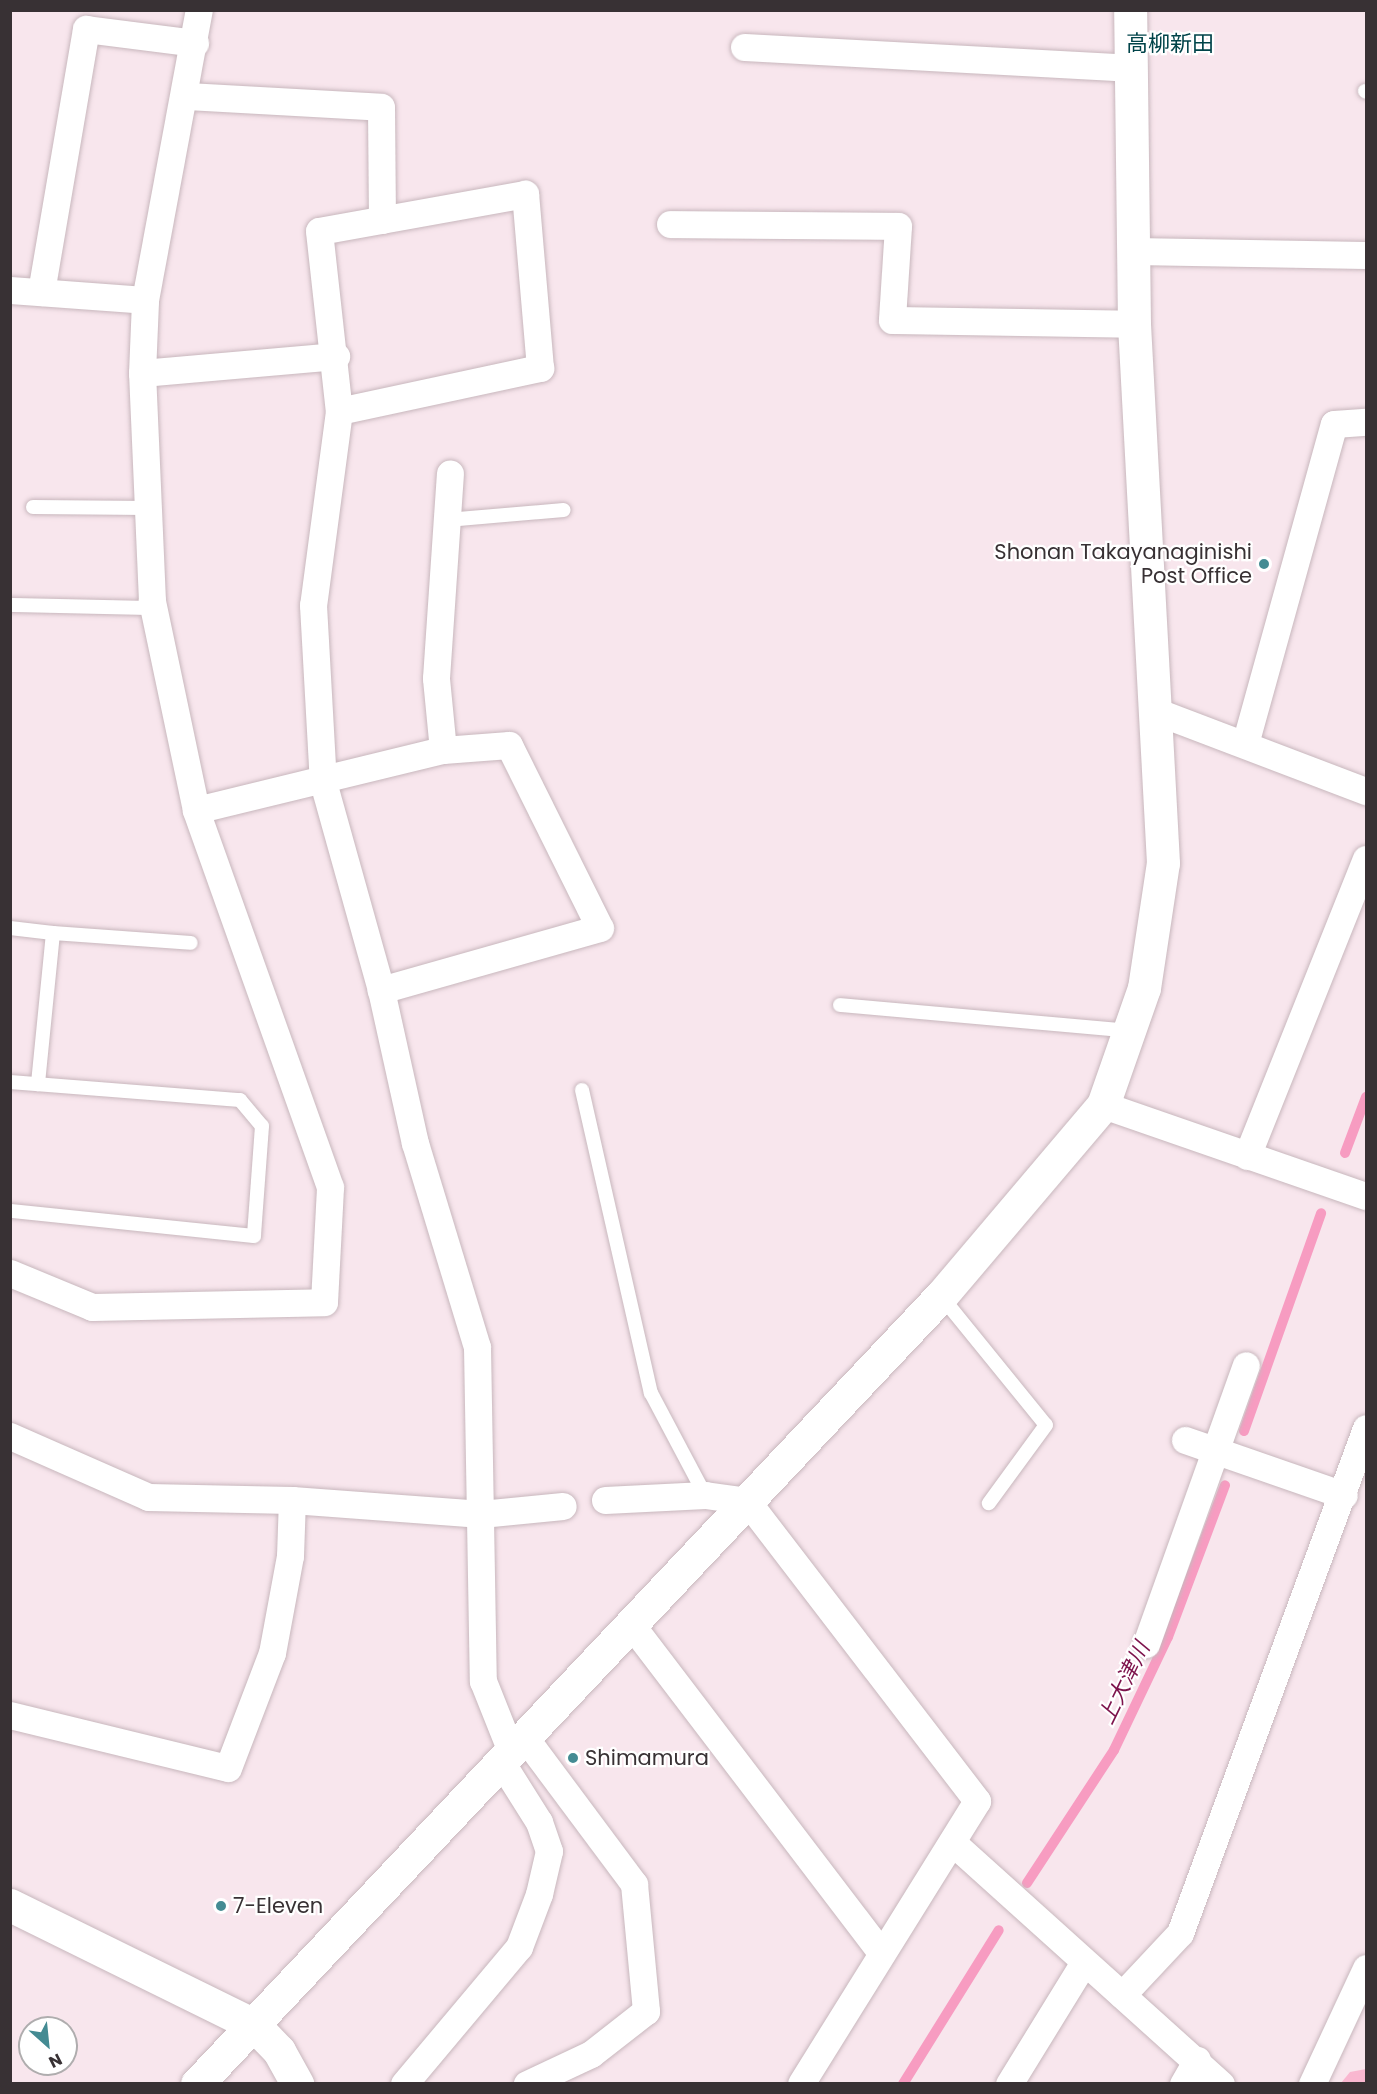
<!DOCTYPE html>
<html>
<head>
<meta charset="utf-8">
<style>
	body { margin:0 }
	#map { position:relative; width:1377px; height:2094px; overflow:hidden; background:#f8e6ed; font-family:Poppins,"Noto Sans JP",sans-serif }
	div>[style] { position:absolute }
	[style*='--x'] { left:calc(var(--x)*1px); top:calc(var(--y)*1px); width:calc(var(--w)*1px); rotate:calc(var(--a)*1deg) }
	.green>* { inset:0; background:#f9b7d0 }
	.stream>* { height:10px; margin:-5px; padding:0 5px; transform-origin:5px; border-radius:5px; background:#f79cc1 }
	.roads { filter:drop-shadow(0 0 2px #c8b7bd) drop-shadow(0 0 2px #c8b7bd) }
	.service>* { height:14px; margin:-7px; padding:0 7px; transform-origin:7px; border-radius:7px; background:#fff }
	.minor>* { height:27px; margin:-13.5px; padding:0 13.5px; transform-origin:13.5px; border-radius:13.5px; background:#fff }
	.tertiary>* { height:33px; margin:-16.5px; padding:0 16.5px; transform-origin:16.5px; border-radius:16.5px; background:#fff }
	.dots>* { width:16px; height:16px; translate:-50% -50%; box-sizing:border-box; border:3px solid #fff; border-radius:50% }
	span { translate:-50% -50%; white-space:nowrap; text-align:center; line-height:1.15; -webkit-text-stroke:4.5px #fff; paint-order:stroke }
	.poi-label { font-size:21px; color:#383134 }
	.right { translate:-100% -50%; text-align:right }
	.left { translate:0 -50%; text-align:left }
	.neighbourhood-label { font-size:22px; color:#004349 }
	.water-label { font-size:22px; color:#7d134c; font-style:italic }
	.frame { position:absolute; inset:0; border:12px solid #383134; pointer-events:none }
	.north { position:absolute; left:18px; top:2016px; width:60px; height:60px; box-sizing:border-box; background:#fff; border:2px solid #afadae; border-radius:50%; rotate:153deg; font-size:16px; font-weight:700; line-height:24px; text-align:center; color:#383134 }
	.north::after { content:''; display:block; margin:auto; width:21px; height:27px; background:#448b93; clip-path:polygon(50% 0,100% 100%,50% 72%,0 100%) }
</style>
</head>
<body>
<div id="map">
	<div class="green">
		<div style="clip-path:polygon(1366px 2069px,1366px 2083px,1341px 2083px,1350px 2072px)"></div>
	</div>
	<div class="stream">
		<div style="--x:1345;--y:1153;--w:60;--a:-69.4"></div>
		<div style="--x:1244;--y:1431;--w:231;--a:-70.5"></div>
		<div style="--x:1027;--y:1883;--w:159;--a:-56.8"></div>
		<div style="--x:1114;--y:1750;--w:125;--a:-64.5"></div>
		<div style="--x:1168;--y:1637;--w:162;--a:-69.4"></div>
		<div style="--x:903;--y:2084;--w:181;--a:-58.1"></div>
	</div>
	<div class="roads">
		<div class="service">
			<div style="--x:1365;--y:91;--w:1;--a:45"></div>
			<div style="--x:33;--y:507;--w:115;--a:0.5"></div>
			<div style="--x:447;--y:520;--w:117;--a:-4.9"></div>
			<div style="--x:10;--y:605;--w:143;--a:1.2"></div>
			<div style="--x:10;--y:928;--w:43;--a:6.6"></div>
			<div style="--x:53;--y:933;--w:152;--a:95.7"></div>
			<div style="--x:53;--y:933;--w:138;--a:4.1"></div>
			<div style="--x:840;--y:1005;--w:290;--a:5.1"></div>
			<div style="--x:10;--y:1082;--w:231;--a:4.5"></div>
			<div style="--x:240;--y:1100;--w:34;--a:50"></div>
			<div style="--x:262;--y:1126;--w:110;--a:94.2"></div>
			<div style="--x:254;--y:1236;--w:245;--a:-174.1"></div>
			<div style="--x:582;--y:1090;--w:311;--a:77.2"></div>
			<div style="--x:651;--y:1393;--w:115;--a:62.1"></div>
			<div style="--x:941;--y:1296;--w:166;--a:50.9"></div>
			<div style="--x:1046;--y:1425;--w:97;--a:126.2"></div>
		</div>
		<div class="minor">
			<div style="--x:744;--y:47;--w:386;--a:3.1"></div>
			<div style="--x:187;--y:96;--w:194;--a:3.2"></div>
			<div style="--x:381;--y:107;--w:113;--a:89.5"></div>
			<div style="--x:670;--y:224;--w:228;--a:0.5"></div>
			<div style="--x:898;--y:226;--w:94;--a:93.7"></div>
			<div style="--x:892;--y:320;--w:242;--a:0.9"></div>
			<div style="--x:1133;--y:251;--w:233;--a:1"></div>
			<div style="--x:10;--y:290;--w:135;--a:4.2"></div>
			<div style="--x:41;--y:292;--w:267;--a:-80.3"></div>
			<div style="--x:86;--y:29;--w:110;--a:7.3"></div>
			<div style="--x:142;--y:373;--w:195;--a:-5"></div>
			<div style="--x:339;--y:411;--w:206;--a:-12.1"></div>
			<div style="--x:540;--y:368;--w:175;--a:-94.9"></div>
			<div style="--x:525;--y:194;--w:209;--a:169.8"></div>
			<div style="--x:319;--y:231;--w:181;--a:83.7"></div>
			<div style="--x:339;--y:411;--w:196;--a:97.6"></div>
			<div style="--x:313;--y:605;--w:177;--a:86.8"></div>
			<div style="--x:323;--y:782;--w:216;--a:74.4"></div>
			<div style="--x:381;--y:990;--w:157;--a:77.5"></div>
			<div style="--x:415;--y:1143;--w:213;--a:73.1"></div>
			<div style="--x:477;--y:1347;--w:334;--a:89"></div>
			<div style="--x:483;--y:1681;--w:73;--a:68.3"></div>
			<div style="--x:1155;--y:711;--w:226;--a:20.8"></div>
			<div style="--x:1245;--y:744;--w:332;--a:-74.5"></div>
			<div style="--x:1334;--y:424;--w:32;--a:-4"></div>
			<div style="--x:443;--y:750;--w:72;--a:-95.6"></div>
			<div style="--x:436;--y:678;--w:205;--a:-86.1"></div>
			<div style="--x:196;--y:810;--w:214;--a:-101.9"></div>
			<div style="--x:152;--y:601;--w:228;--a:-92.5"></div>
			<div style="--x:142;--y:373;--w:73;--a:-87.6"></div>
			<div style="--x:145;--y:300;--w:295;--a:-79.5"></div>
			<div style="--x:1103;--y:1105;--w:278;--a:19.1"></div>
			<div style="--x:1247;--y:1156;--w:320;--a:-68.2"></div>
			<div style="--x:10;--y:1273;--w:89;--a:22.5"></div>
			<div style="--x:92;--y:1307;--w:232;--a:-1.2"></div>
			<div style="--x:324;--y:1302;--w:115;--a:-87"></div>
			<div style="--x:330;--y:1187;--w:400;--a:-109.6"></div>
			<div style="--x:196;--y:810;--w:254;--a:-13.7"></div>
			<div style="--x:443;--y:750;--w:66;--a:-4.3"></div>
			<div style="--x:509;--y:745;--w:204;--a:63.6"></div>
			<div style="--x:600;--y:928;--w:228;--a:164.2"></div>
			<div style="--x:10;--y:1436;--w:151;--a:23.8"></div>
			<div style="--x:148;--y:1497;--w:144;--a:1.2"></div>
			<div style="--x:292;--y:1500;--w:190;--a:4.2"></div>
			<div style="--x:481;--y:1514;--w:82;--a:-5.6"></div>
			<div style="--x:1185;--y:1440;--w:168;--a:19.1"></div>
			<div style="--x:605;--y:1500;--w:100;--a:-2.9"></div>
			<div style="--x:705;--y:1495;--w:42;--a:8.1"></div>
			<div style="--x:747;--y:1501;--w:378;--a:52.5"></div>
			<div style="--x:977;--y:1801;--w:333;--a:121.9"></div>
			<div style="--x:630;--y:1623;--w:414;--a:52.7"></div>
			<div style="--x:1146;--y:1644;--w:296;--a:-70.3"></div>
			<div style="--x:10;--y:1715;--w:224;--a:13.7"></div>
			<div style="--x:228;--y:1768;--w:123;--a:-69.1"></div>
			<div style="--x:272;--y:1653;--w:99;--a:-79.5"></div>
			<div style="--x:290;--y:1556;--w:56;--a:-88"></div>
			<div style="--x:523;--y:1735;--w:186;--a:53.3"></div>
			<div style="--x:634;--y:1884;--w:128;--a:84.6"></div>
			<div style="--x:646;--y:2011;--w:70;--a:142"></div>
			<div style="--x:591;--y:2054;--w:71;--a:154.9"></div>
			<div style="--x:952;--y:1842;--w:362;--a:42"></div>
			<div style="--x:1122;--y:1995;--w:85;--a:-46.9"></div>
			<div style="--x:1180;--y:1933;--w:538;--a:-69.78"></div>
			<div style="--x:404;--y:2084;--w:179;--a:-50"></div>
			<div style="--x:519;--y:1947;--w:57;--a:-69.3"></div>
			<div style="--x:539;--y:1894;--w:44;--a:-76.9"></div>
			<div style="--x:549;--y:1851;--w:31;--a:-109"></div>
			<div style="--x:539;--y:1822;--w:73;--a:-122.2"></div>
			<div style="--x:1009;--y:2084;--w:143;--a:-58.4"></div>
			<div style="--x:1183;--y:2084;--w:28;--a:-60"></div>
			<div style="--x:1312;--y:2084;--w:128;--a:-65"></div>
		</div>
		<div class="tertiary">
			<div style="--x:10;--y:1905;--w:272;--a:26.2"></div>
			<div style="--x:254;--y:2025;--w:36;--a:46"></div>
			<div style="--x:279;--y:2051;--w:38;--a:61"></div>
			<div style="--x:197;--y:2084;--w:1084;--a:-46.65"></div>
			<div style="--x:941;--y:1296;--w:250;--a:-49.7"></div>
			<div style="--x:1103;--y:1105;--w:124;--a:-70.7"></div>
			<div style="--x:1144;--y:988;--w:126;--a:-81.4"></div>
			<div style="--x:1163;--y:863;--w:540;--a:-93.08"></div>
			<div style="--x:1134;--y:324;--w:314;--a:-90.7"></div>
		</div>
	</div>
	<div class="dots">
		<div style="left:1264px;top:564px;background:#448b93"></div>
		<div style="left:573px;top:1758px;background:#448b93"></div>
		<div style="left:221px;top:1906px;background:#448b93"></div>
	</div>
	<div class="poi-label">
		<span class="right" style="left:1252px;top:564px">Shonan Takayanaginishi<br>Post Office</span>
		<span class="left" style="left:585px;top:1758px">Shimamura</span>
		<span class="left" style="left:233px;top:1906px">7-Eleven</span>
	</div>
	<div class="neighbourhood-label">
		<span style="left:1170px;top:44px">高柳新田</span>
	</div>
	<div class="water-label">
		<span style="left:1124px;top:1683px;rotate:-64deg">上大津川</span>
	</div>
	<div class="frame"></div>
	<div class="north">N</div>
</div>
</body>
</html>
